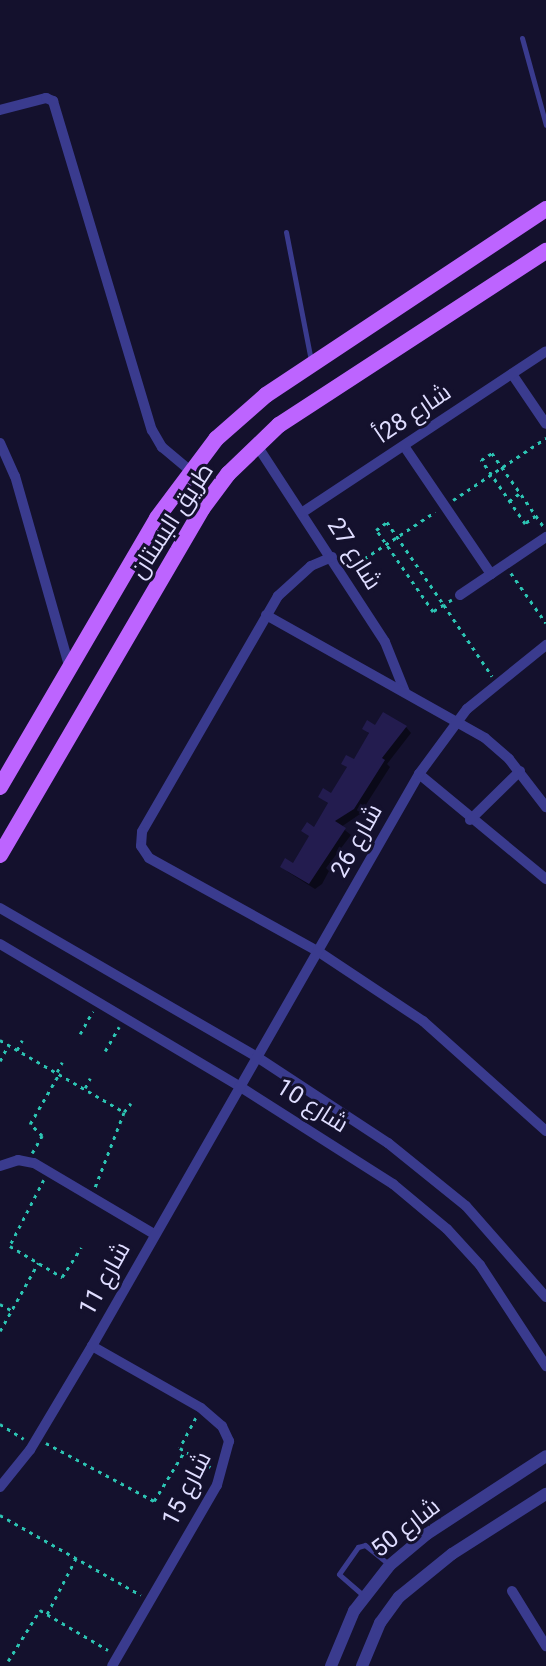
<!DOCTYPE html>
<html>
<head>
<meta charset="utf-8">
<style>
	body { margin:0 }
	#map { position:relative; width:546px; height:1666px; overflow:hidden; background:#14112d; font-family:Roboto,Cairo,sans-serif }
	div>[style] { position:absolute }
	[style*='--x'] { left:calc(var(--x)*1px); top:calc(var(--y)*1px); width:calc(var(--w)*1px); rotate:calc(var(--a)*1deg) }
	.shadow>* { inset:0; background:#0007 }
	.building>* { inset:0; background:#231c4f }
	.path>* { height:2.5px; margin-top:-1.25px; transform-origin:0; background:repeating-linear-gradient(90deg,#2cc4b3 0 3.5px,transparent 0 8.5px) }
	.service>* { height:5px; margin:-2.5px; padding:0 2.5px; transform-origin:2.5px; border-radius:2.5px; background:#3a3b8e }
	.minor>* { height:10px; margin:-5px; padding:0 5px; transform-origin:5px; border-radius:5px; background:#3a3b8e }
	.tertiary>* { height:12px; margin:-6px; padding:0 6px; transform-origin:6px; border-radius:6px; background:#3a3b8e }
	.primary>* { height:16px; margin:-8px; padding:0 8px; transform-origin:8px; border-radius:8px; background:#bd64ff }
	span { translate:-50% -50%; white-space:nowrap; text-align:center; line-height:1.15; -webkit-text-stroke:6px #14112d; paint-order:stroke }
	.street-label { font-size:24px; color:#dfddff }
</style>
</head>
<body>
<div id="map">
	<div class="shadow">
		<div style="clip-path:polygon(406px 727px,411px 733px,387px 764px,390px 767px,360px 814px,341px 827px,351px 835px,326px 868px,329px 871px,322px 884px,315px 889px,288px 872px,282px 867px,294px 865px,330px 805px,320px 797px,331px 796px,348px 768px,343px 763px,354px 762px,370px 735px,364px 728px)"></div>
	</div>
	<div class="building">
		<div style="clip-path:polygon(383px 712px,407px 726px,382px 758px,385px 760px,354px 809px,335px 821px,346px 828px,309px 884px,280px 867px,285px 858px,293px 863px,309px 836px,301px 831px,307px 822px,314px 827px,328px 803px,318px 797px,323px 788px,331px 793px,347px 767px,341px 764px,346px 755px,354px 759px,369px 733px,362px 729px,367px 720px,375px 725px)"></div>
	</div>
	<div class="path">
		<div style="--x:453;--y:500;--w:112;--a:-33.7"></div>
		<div style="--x:509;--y:501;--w:14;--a:-36"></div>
		<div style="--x:536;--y:516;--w:14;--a:144"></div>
		<div style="--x:525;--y:524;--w:78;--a:-124.5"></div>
		<div style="--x:481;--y:460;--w:13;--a:-32"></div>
		<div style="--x:492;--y:453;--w:90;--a:54.9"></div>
		<div style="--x:350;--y:568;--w:102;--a:-33.4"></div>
		<div style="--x:511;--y:573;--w:61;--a:55"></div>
		<div style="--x:452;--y:600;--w:9;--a:148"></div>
		<div style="--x:444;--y:605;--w:13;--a:148"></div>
		<div style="--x:433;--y:612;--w:100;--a:-124.8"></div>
		<div style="--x:376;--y:530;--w:14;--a:-36"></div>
		<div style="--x:387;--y:522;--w:101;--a:55.5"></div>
		<div style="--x:444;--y:605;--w:86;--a:55.9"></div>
		<div style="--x:80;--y:1034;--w:26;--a:-61"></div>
		<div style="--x:0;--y:1040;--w:143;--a:30.1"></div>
		<div style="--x:124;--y:1112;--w:11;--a:-52"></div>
		<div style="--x:17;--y:1050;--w:11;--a:-63"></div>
		<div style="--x:105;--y:1051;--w:28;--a:-60"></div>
		<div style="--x:0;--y:1061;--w:18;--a:-63"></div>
		<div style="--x:57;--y:1072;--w:11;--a:-63"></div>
		<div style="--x:85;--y:1088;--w:11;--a:-63"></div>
		<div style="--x:32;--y:1153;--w:20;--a:-60"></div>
		<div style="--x:42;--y:1136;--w:17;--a:-135"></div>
		<div style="--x:30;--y:1124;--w:58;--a:-59.9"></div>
		<div style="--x:44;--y:1180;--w:74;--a:117.3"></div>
		<div style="--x:10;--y:1246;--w:61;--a:30.8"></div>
		<div style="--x:62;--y:1277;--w:35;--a:-57"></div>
		<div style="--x:95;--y:1187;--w:80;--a:-68.9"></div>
		<div style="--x:0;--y:1304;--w:13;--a:29"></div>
		<div style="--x:0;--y:1331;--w:78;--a:-60.8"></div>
		<div style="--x:196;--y:1418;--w:34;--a:118"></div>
		<div style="--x:180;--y:1448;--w:36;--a:32"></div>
		<div style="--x:0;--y:1424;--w:28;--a:32"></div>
		<div style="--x:46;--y:1443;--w:123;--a:28.2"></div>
		<div style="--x:154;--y:1501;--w:57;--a:-58.5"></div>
		<div style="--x:0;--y:1515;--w:162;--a:29.6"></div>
		<div style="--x:47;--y:1614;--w:63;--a:-62.6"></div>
		<div style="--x:8;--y:1661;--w:60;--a:-57.9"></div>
		<div style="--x:40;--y:1610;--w:79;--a:30.5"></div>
	</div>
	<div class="service">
		<div style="--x:522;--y:38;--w:90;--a:74.6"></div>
		<div style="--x:286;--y:232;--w:131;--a:79"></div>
		<div style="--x:364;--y:1596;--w:33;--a:-139"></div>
		<div style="--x:339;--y:1574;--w:33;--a:-55"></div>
		<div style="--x:358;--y:1547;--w:7;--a:-16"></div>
		<div style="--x:365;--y:1545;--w:32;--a:39"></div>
	</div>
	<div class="minor">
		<div style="--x:0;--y:110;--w:48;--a:-14.6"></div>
		<div style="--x:46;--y:98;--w:8;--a:23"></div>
		<div style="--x:53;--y:101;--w:344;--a:73.3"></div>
		<div style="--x:152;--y:430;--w:20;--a:60"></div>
		<div style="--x:162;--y:447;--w:35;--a:40"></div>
		<div style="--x:512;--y:374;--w:60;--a:55.8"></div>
		<div style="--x:0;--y:443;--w:36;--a:66"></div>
		<div style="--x:15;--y:476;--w:198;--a:74.1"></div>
		<div style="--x:256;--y:444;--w:236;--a:56.9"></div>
		<div style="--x:385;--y:642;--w:54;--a:68.2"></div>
		<div style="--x:404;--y:446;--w:155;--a:55.8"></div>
		<div style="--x:303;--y:512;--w:291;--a:-33.5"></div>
		<div style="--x:332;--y:557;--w:23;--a:157"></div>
		<div style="--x:311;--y:566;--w:45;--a:137.7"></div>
		<div style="--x:278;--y:596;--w:272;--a:120"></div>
		<div style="--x:142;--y:832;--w:14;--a:94"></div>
		<div style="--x:141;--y:846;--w:14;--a:56"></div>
		<div style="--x:149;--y:858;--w:194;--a:28.9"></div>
		<div style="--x:319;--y:952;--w:125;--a:33.6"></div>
		<div style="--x:423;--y:1021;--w:165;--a:41.8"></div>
		<div style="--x:460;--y:595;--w:104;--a:-34"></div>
		<div style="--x:266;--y:615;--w:251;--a:29.3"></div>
		<div style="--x:485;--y:738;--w:32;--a:41"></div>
		<div style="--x:509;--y:759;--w:61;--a:52.4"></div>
		<div style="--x:419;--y:774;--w:165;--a:39.6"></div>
		<div style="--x:470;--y:820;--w:70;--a:-44.4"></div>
		<div style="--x:0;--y:908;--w:297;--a:30.1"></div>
		<div style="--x:257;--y:1057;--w:157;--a:33.3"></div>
		<div style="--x:388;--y:1143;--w:100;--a:38.9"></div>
		<div style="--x:466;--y:1206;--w:121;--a:48.7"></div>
		<div style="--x:0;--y:944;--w:278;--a:30.7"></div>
		<div style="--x:239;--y:1086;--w:183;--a:32.5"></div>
		<div style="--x:393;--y:1184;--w:70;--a:39.8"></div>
		<div style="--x:447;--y:1229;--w:49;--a:47.5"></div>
		<div style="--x:480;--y:1265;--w:121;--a:56.8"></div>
		<div style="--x:0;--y:1166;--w:19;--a:-18"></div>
		<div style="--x:18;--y:1160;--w:16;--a:11"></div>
		<div style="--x:34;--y:1163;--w:139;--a:30.6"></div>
		<div style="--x:92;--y:1346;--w:125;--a:29.6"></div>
		<div style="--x:201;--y:1408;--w:28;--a:41"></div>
		<div style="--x:222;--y:1426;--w:17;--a:65"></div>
		<div style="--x:229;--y:1441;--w:46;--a:105.3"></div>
		<div style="--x:217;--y:1485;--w:209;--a:120.1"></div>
		<div style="--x:0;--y:1487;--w:48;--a:-51"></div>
		<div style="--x:30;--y:1450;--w:121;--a:-59.2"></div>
		<div style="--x:92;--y:1346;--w:659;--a:-60.24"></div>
		<div style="--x:419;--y:774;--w:81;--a:-53.6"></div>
		<div style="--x:467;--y:709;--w:102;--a:-39"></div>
		<div style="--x:512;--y:1591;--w:65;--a:58.3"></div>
	</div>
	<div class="tertiary">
		<div style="--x:331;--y:1666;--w:60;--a:-67.3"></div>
		<div style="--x:354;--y:1611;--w:58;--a:-52"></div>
		<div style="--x:390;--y:1565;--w:48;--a:-40"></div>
		<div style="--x:427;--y:1534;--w:142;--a:-33.2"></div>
		<div style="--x:362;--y:1666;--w:47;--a:-67.3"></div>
		<div style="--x:380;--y:1623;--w:32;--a:-54"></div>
		<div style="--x:399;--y:1597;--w:68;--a:-39.1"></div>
		<div style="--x:452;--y:1554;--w:112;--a:-32.6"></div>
	</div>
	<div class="primary">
		<div style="--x:0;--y:787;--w:311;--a:-59.7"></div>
		<div style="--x:157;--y:518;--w:99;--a:-53.2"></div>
		<div style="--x:216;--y:439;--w:67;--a:-41.3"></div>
		<div style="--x:266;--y:395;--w:336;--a:-33.6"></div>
		<div style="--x:0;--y:855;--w:401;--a:-59.7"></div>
		<div style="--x:202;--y:509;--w:44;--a:-53.4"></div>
		<div style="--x:228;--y:474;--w:71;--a:-43.9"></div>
		<div style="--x:279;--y:425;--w:319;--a:-33.1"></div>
	</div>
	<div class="street-label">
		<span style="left:413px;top:414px;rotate:-34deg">شارع 28أ</span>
		<span style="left:172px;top:521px;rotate:-57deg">طريق البستان</span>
		<span style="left:354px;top:554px;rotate:58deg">شارع 27</span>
		<span style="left:357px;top:841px;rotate:-61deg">شارع 26</span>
		<span style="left:312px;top:1106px;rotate:32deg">شارع 10</span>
		<span style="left:105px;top:1279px;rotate:-61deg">شارع 11</span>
		<span style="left:187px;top:1489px;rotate:-63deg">شارع 15</span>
		<span style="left:406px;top:1528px;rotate:-38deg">شارع 50</span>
	</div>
</div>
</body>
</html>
